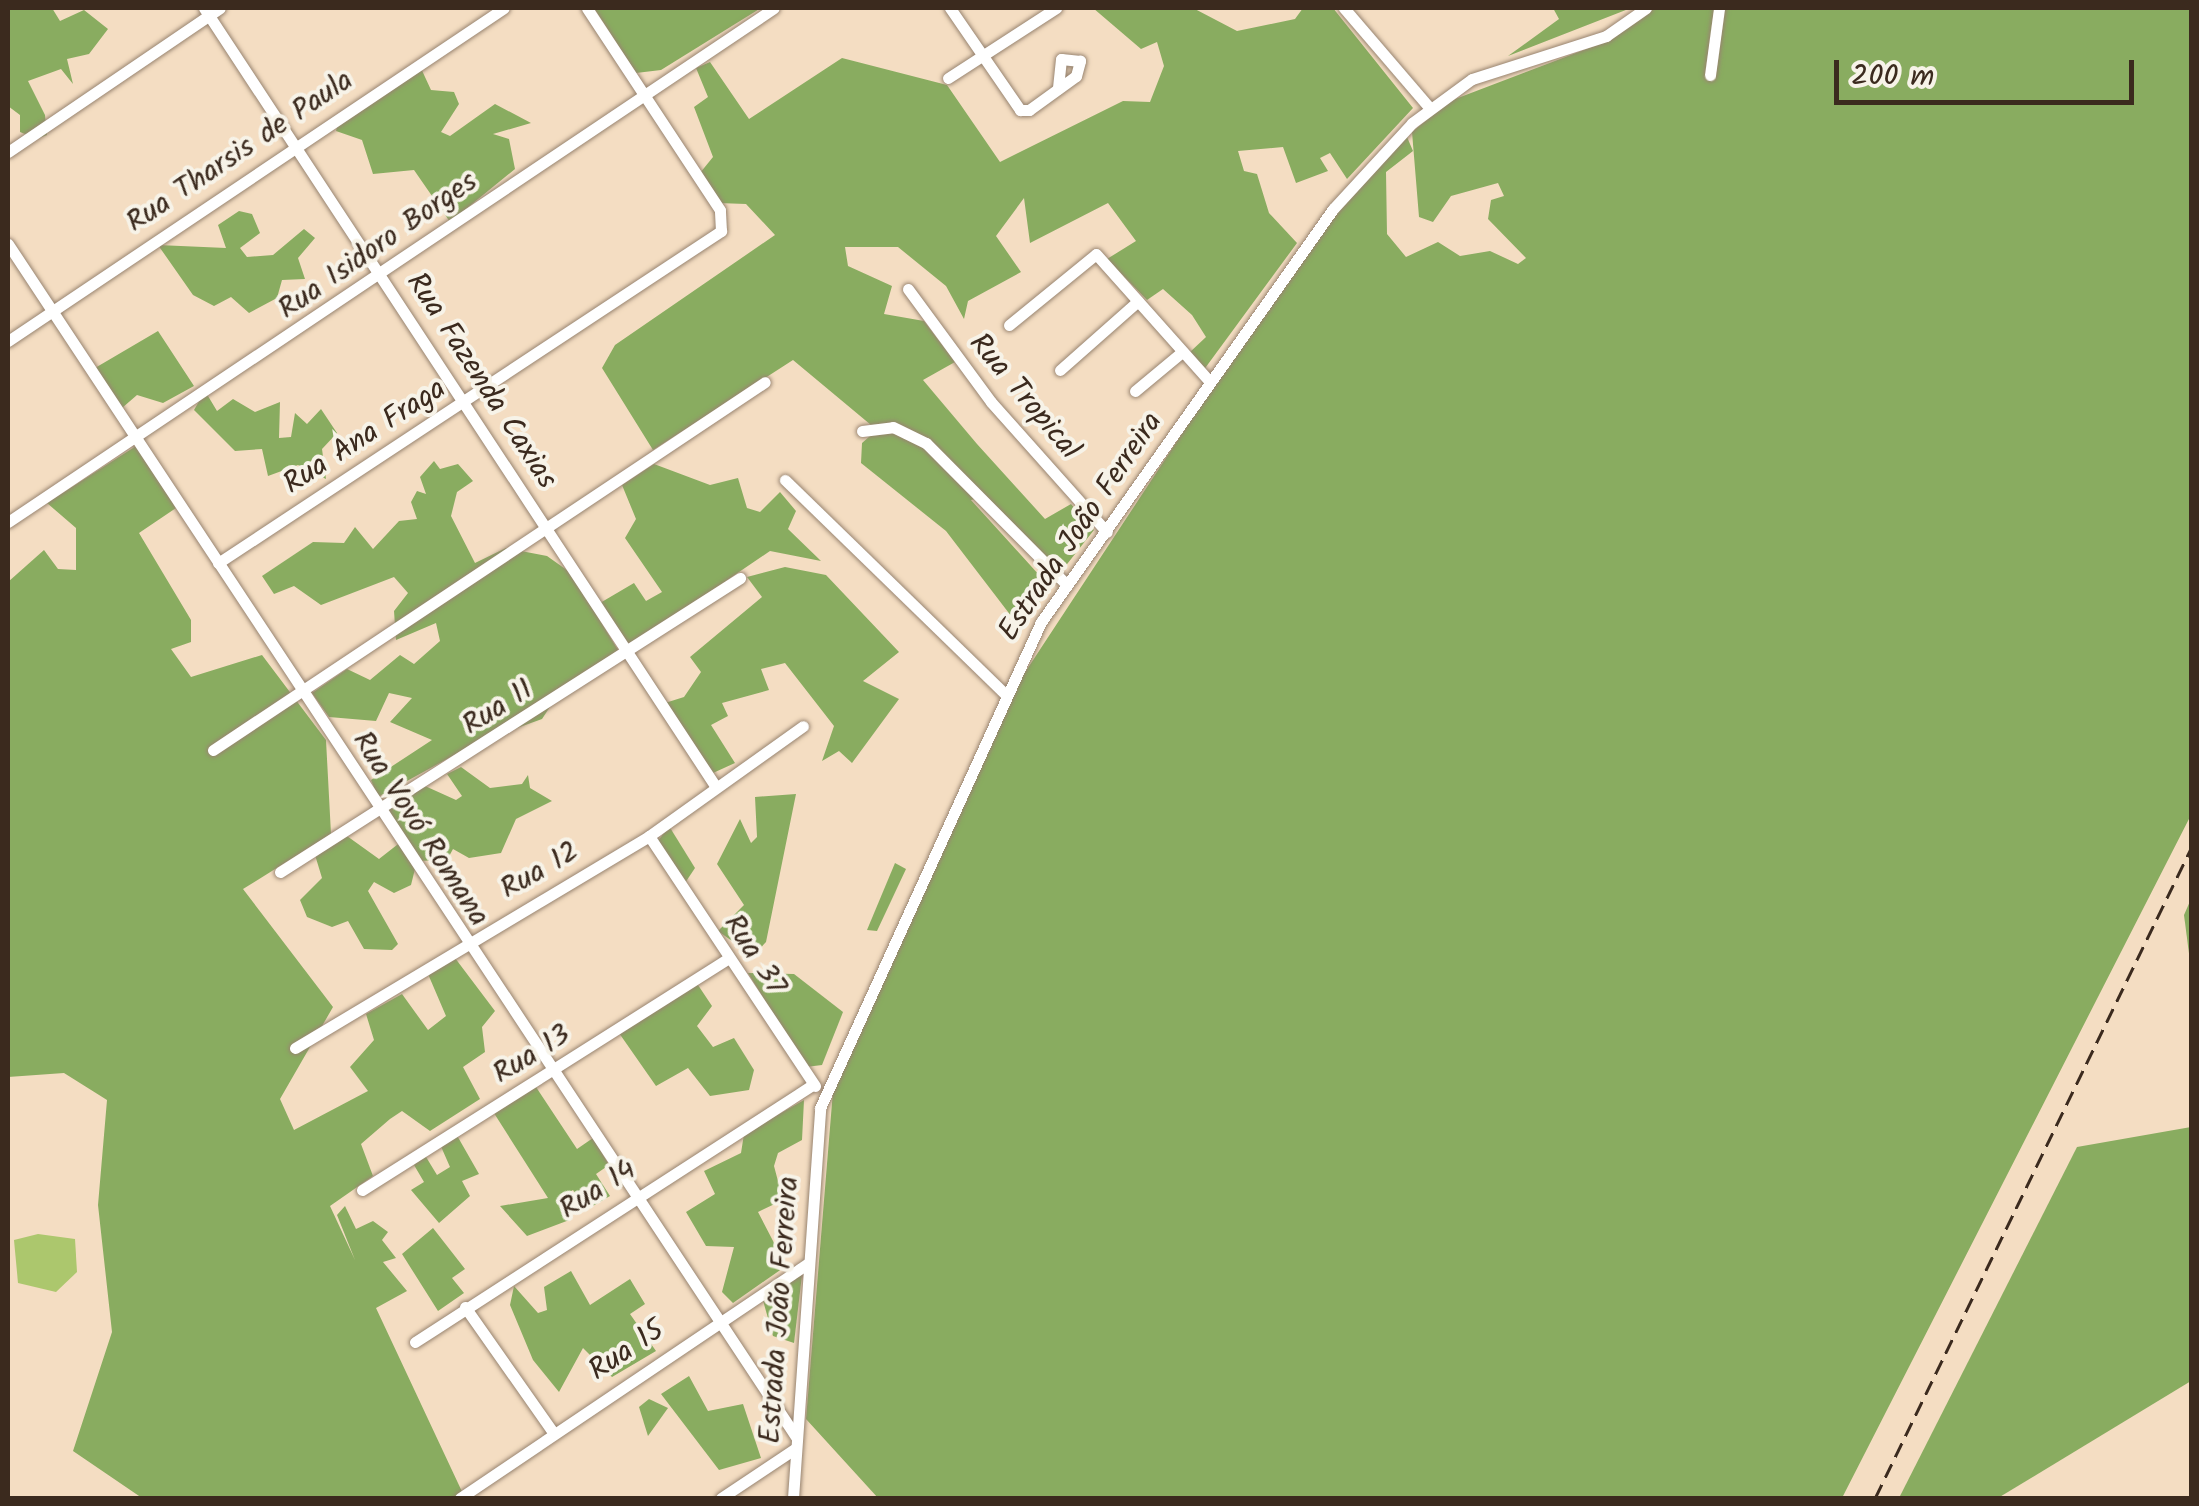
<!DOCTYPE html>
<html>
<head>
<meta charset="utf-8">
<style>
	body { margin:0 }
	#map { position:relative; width:2199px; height:1506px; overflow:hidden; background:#f4ddc2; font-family:Kalam,sans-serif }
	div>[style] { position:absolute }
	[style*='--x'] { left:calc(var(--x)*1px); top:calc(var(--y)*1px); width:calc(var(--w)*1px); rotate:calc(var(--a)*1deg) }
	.green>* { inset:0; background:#acc76d }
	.forest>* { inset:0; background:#89ac60 }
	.roads { filter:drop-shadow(0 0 2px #988470) drop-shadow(0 0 2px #988470) }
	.minor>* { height:11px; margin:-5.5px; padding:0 5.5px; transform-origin:5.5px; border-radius:5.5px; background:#fff }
	.rail>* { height:2.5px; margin-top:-1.25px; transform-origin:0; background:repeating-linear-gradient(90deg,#3b2a1e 0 15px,transparent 0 23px) }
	span { translate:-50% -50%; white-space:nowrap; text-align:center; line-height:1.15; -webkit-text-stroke:8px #f7f3e8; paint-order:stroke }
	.street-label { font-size:30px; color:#3b2a1e }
	.frame { position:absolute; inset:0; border:10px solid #3b2a1e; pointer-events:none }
	.scale { position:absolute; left:1834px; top:60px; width:300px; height:45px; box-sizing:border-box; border:5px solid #3b2a1e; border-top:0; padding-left:12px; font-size:30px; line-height:35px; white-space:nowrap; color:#3b2a1e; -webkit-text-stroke:8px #f7f3e8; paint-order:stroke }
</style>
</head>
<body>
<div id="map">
	<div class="green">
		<div style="clip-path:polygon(38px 1234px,75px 1239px,77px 1272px,56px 1292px,18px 1283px,14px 1240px)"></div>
	</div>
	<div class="forest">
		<div style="clip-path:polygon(8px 8px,52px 8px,60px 21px,84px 10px,108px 29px,89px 54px,67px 59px,73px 84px,61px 69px,28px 81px,45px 115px,47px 135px,37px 139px,20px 132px,20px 115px,8px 106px)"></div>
		<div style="clip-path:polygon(594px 8px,761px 8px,661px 70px,636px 73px)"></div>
		<div style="clip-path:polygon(1093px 8px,1193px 8px,1237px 31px,1295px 19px,1303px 8px,1333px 8px,1413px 108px,1347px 179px,1330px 153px,1320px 158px,1328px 171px,1296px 183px,1283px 147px,1238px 151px,1244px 171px,1257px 174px,1269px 213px,1297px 243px,1203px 371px,1189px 353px,1206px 337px,1192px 315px,1163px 289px,1147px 300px,1107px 259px,1136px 241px,1108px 203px,1030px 243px,1024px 198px,996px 236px,1021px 272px,968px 301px,964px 319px,946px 286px,898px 247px,845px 247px,848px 266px,892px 286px,884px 314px,924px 321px,955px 362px,923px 380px,977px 444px,1045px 519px,1071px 504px,1094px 530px,1060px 573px,986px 496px,971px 500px,1050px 587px,1021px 629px,946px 531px,861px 463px,862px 443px,877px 430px,793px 360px,653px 450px,602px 368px,615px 345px,775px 235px,746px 204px,718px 203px,700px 173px,713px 157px,694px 107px,708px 97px,696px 68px,710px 62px,749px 119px,842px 58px,947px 85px,1000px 162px,1123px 101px,1150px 102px,1164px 66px,1157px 42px,1141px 49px)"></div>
		<div style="clip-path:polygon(1553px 8px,1631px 8px,1508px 56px,1559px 19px)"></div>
		<div style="clip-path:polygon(1653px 8px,2191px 8px,2191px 815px,1842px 1498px,878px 1498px,806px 1419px,833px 1091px,1012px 692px,1214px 385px,1341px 208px,1407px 137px,1413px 151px,1386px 172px,1387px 234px,1406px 257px,1438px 242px,1460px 256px,1490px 251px,1518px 264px,1526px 258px,1488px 219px,1491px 200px,1504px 196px,1498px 183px,1451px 196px,1433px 222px,1419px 217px,1412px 132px,1450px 101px,1610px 40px)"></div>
		<div style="clip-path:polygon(419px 64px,431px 90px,454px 92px,459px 104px,441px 132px,450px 136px,495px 104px,531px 123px,493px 134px,509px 139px,515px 169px,450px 222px,414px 170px,373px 174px,362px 140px,336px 131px,339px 119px)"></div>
		<div style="clip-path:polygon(239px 211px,252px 214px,260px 233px,240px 248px,247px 257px,273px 255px,304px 229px,315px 238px,298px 258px,305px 279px,282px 280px,277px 298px,249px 313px,231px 297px,214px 306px,193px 295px,158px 245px,226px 248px,218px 225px)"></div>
		<div style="clip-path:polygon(158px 331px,194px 386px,163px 403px,137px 395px,122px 408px,95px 368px)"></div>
		<div style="clip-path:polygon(205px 391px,217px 411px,233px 399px,255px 412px,280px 402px,279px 438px,291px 437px,295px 413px,307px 424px,321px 409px,337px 433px,322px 449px,326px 479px,298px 465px,268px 476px,262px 449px,235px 451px,194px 410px)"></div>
		<div style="clip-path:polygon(136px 446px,176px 508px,139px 533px,191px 620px,191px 642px,171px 649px,191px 677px,262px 655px,326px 740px,331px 834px,243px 889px,333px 1007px,280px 1099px,294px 1130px,368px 1091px,350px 1067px,374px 1040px,366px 1014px,402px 994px,428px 1030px,446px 1016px,428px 974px,455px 958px,495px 1011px,482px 1027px,485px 1052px,463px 1067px,480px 1099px,430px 1131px,402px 1111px,390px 1119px,361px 1144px,373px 1176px,330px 1206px,355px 1260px,337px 1215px,345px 1206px,356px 1229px,373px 1221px,388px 1232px,382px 1240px,396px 1258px,383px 1262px,407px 1291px,376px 1308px,465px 1498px,142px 1498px,73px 1451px,112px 1332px,98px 1205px,107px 1100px,64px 1073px,8px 1077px,8px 582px,44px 550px,58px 569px,76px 570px,76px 528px,47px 503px)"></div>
		<div style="clip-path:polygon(434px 461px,440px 469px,458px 464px,473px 481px,457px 492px,451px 516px,475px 563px,506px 548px,547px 556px,571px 573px,618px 650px,559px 693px,542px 719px,476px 743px,378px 797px,371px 780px,432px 740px,390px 722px,412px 698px,389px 693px,376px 721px,329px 717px,312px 693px,347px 669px,370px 680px,400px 655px,414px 664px,440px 641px,436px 623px,396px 640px,394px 611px,408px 593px,394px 577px,321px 605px,294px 586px,274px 594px,262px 576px,313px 542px,344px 543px,355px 527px,373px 549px,399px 521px,417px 519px,411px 502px,417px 491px,426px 494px,420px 477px)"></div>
		<div style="clip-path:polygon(654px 464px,710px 485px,738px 478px,747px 508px,760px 512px,780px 492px,796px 511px,788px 529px,821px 561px,770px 551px,626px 649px,600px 603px,634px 583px,646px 601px,662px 592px,625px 538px,636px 519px,622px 485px)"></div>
		<div style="clip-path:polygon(785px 567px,826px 575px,899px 652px,863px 681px,899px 699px,852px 763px,839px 751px,822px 761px,834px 726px,785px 663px,761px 669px,769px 690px,722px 703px,728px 716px,711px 725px,735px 763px,713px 773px,665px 703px,684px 697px,701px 672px,690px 657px,762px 597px,747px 577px)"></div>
		<div style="clip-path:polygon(461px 767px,490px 788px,522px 784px,528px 775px,530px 788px,552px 801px,516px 819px,501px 853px,469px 858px,453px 849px,447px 860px,417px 861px,411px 885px,394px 893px,374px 882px,368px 891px,398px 944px,392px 950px,364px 949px,348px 921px,332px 927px,307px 917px,300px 900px,322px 878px,315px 855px,340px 831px,379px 859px,402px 841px,382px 809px,425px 786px,456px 800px,462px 796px,447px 774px)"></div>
		<div style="clip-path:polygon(796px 794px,766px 942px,753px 956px,718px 931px,744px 905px,717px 864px,740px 819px,751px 843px,757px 837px,755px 797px)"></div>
		<div style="clip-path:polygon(669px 826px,695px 868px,685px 883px,658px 841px)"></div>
		<div style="clip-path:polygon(895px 863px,906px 869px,877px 931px,867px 930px)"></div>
		<div style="clip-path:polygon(2191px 899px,2191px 969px,2184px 915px)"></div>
		<div style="clip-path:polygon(748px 973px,794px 974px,843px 1012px,822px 1065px,806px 1067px)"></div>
		<div style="clip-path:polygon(696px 982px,712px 1006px,697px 1026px,713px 1047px,734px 1038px,754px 1070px,749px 1090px,710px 1096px,688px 1068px,656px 1086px,619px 1033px)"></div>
		<div style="clip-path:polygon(536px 1087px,577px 1149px,593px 1138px,609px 1165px,596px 1174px,610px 1196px,586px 1210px,573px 1190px,559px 1198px,572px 1219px,527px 1236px,500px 1206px,548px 1198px,492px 1110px)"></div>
		<div style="clip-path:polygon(804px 1100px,802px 1140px,778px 1153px,774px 1166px,783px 1200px,758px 1212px,786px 1266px,733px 1303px,722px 1292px,734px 1247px,706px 1246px,686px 1212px,715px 1194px,704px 1171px,741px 1153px,744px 1134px)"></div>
		<div style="clip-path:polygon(2191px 1127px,2191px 1381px,1998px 1498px,1899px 1498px,2077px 1147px)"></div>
		<div style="clip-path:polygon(455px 1132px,479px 1174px,462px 1181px,470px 1196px,439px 1223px,411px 1190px,424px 1182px,414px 1165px,423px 1152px,437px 1175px,450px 1167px,439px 1142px)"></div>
		<div style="clip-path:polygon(433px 1228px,465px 1269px,452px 1278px,464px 1293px,438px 1311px,402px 1254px)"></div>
		<div style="clip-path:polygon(571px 1271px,590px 1305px,630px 1279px,645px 1304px,630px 1314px,656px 1351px,612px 1377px,583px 1348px,559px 1392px,533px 1360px,510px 1305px,514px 1286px,538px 1313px,547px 1310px,544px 1287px)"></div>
		<div style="clip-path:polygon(802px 1275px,794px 1343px,773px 1336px,762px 1297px)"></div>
		<div style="clip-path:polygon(689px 1376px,708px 1411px,743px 1404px,761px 1458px,719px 1470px,661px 1394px)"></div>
		<div style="clip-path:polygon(649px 1399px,668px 1408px,648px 1436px,639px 1407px)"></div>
	</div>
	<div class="roads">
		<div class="minor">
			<div style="--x:204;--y:8;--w:929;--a:56.69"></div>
			<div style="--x:950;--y:8;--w:124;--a:55.5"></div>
			<div style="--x:1020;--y:110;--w:9;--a:0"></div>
			<div style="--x:1029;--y:110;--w:58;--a:-35.9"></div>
			<div style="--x:1076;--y:76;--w:16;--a:-75"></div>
			<div style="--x:1080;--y:61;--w:19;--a:-174"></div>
			<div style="--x:1061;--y:59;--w:30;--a:96"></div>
			<div style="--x:1344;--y:8;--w:130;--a:49.4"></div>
			<div style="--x:1710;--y:75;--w:68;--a:-82.3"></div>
			<div style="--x:948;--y:78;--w:129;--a:-32.9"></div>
			<div style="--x:8;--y:152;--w:256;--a:-34.2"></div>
			<div style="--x:8;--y:244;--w:1430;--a:56.55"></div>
			<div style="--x:908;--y:289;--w:140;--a:53.7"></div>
			<div style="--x:991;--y:402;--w:174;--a:48.3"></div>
			<div style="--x:1009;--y:325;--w:112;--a:-39.2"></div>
			<div style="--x:1096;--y:254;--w:171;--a:48.3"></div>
			<div style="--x:8;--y:341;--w:597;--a:-33.88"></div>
			<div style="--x:1060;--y:370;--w:104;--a:-41.5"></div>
			<div style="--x:1135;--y:391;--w:61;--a:-39.7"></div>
			<div style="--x:862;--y:431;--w:31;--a:-7"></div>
			<div style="--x:893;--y:427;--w:37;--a:26"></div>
			<div style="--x:926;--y:443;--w:200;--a:45.2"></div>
			<div style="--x:785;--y:480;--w:307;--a:44.2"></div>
			<div style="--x:8;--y:522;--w:922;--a:-33.86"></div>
			<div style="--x:218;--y:563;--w:603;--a:-33.43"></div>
			<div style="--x:721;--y:231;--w:21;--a:-93"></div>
			<div style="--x:720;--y:210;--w:242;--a:-123.4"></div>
			<div style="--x:213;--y:750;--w:663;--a:-33.69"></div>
			<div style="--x:649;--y:836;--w:300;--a:56.4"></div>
			<div style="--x:280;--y:872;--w:546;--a:-32.58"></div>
			<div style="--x:295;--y:1048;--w:413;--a:-30.9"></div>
			<div style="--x:649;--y:836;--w:189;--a:-35.5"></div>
			<div style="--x:362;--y:1190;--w:431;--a:-32.3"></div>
			<div style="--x:465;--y:1307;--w:151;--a:54.9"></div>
			<div style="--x:415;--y:1342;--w:473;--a:-32.9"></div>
			<div style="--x:460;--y:1498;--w:421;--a:-34"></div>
			<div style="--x:721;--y:1498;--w:90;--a:-33.7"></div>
			<div style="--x:793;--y:1498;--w:391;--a:-86"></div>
			<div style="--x:820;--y:1108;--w:534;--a:-65.55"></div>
			<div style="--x:1041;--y:622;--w:506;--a:-54.74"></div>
			<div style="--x:1333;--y:209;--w:117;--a:-47.4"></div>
			<div style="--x:1412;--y:123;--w:74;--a:-36.3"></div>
			<div style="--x:1472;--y:79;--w:141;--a:-17.8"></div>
			<div style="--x:1606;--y:36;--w:49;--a:-35"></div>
		</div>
	</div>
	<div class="rail">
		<div style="--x:1875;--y:1498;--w:725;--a:-64.07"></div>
	</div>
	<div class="street-label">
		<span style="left:240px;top:152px;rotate:-34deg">Rua Tharsis de Paula</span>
		<span style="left:378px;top:246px;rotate:-35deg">Rua Isidoro Borges</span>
		<span style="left:481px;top:381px;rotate:57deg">Rua Fazenda Caxias</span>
		<span style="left:1024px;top:397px;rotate:50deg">Rua Tropical</span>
		<span style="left:365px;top:437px;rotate:-33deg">Rua Ana Fraga</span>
		<span style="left:1081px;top:527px;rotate:-56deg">Estrada João Ferreira</span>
		<span style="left:498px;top:708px;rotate:-33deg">Rua 11</span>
		<span style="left:420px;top:829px;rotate:57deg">Rua Vovó Romana</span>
		<span style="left:540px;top:871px;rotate:-30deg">Rua 12</span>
		<span style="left:754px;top:955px;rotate:57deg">Rua 37</span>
		<span style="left:532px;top:1055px;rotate:-32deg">Rua 13</span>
		<span style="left:598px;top:1190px;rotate:-33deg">Rua 14</span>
		<span style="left:780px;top:1310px;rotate:-86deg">Estrada João Ferreira</span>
		<span style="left:627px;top:1351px;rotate:-34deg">Rua 15</span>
	</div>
	<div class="frame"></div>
	<div class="scale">200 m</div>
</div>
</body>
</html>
